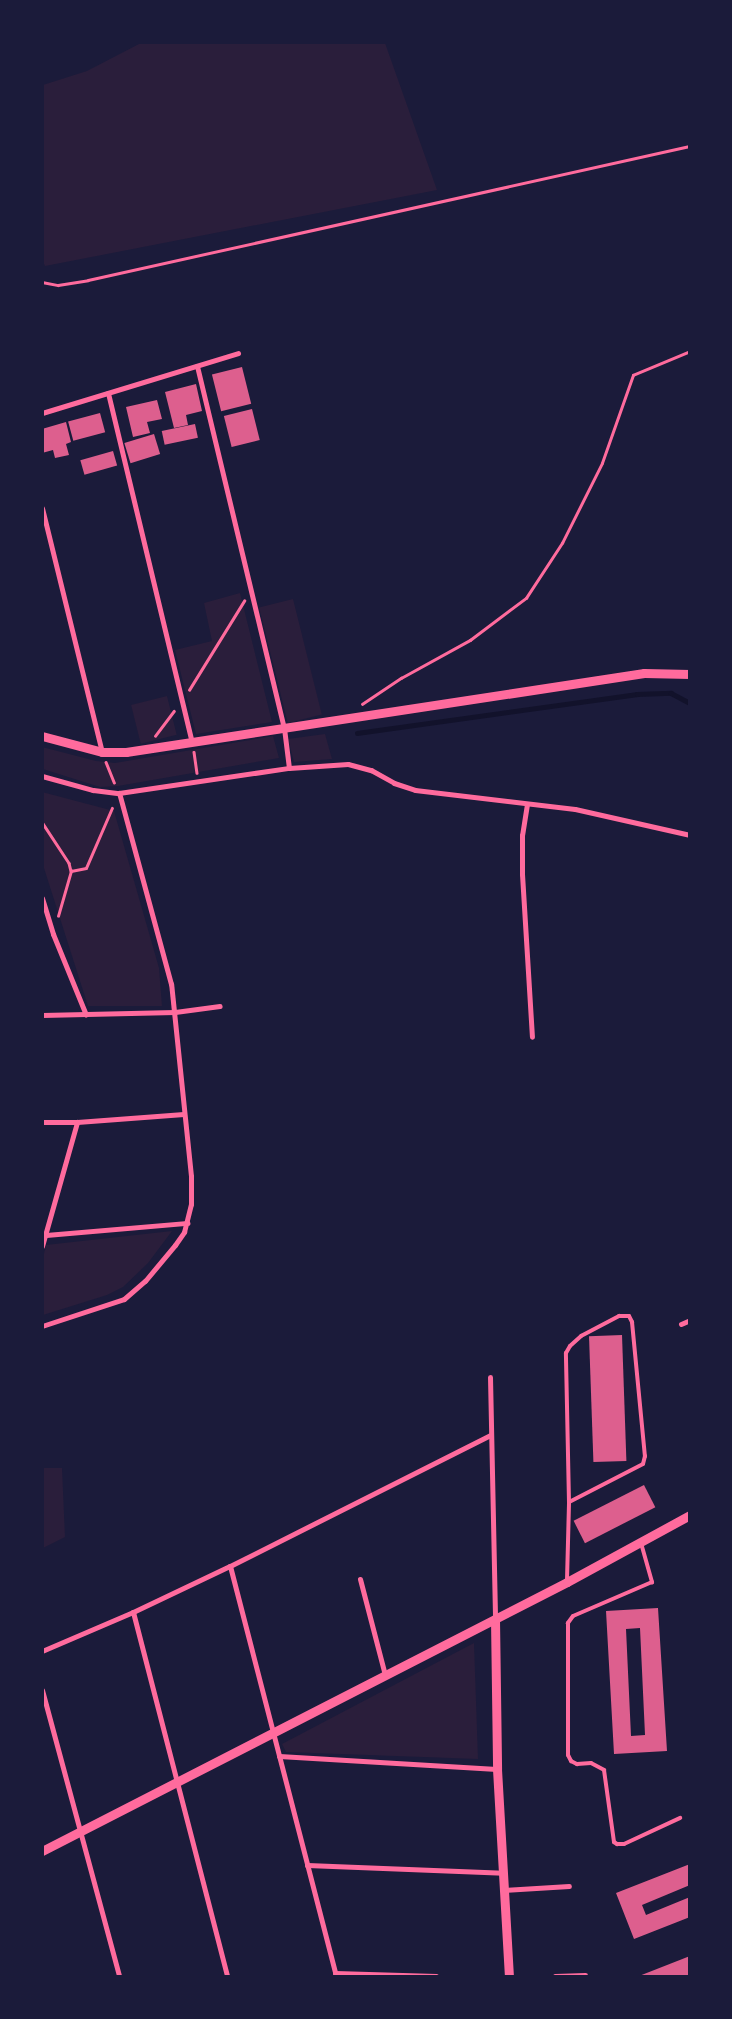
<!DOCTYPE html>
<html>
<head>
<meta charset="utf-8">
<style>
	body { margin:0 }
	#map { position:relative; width:732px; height:2019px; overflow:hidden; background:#1b1b3a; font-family:Poppins,sans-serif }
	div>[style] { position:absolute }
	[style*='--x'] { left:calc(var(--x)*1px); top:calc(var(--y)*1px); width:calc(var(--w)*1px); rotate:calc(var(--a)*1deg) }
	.green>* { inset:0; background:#2a1e3b; transform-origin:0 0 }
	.stream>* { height:4.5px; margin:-2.25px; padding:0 2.25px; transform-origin:2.25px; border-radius:2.25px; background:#12122b }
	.building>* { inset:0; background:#dd5f8e; transform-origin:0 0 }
	.path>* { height:2.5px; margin:-1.25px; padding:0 1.25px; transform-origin:1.25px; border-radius:1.25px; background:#ff6b9d }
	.service>* { height:4px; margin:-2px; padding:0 2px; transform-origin:2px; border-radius:2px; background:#ff6b9d }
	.minor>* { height:5px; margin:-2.5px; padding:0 2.5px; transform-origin:2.5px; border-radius:2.5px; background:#ff6b9d }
	.tertiary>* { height:9px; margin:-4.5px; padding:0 4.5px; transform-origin:4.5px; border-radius:4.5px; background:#ff6b9d }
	span { translate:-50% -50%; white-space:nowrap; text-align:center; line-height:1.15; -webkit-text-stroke:4px #1b1b3a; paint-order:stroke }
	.frame { position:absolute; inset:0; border:44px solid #1b1b3a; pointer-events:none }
</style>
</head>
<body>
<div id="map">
	<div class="green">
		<div style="clip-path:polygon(141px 43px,385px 43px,437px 190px,45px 266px,42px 259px,43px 85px,87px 71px)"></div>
		<div style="clip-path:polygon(240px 593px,272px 722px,196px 734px,175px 650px,212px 641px,204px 603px)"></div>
		<div style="left:293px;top:599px;width:119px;height:35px;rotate:76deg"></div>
		<div style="left:167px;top:696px;width:40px;height:37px;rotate:76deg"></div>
		<div style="clip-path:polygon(325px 734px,332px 759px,294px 762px,288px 739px)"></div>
		<div style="clip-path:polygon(273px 736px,279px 758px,118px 786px,100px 787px,43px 769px,42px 747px,96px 761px,115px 763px)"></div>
		<div style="clip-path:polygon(42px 792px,114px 811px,159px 968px,162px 1006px,88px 1006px,43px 865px)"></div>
		<div style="clip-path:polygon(172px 1231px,148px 1263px,123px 1287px,107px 1295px,43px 1315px,43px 1258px,46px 1245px)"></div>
		<div style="clip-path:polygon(43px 1468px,62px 1468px,65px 1537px,43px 1548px)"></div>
		<div style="clip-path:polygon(474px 1643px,478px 1759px,286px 1752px,282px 1744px)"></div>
	</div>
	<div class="stream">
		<div style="--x:357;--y:733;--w:283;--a:-7.9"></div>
		<div style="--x:637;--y:694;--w:34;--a:-2"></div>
		<div style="--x:671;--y:693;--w:21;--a:28"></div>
	</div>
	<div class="building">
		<div style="left:242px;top:367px;width:38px;height:31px;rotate:76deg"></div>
		<div style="clip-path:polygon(196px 384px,202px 411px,186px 415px,188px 425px,174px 428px,165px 392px)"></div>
		<div style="clip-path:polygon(157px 400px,162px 419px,147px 422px,150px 433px,133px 437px,126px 407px)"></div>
		<div style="left:252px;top:409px;width:32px;height:29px;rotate:76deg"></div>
		<div style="left:100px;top:413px;width:20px;height:33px;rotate:75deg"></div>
		<div style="clip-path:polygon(66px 422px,71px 442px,66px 444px,69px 455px,55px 458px,53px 450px,42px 453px,42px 429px)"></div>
		<div style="left:195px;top:424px;width:14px;height:34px;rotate:78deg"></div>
		<div style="left:154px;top:434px;width:21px;height:31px;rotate:73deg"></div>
		<div style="left:113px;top:451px;width:15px;height:34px;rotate:74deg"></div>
		<div style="left:622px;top:1335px;width:126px;height:33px;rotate:88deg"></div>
		<div style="left:644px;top:1485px;width:25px;height:79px;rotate:63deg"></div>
		<div style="clip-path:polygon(evenodd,658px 1608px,667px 1751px,614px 1754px,606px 1611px,658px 1608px,640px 1628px,645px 1735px,631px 1736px,626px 1629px,640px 1628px)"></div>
		<div style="clip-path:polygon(690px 1864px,690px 1885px,642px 1905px,646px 1915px,690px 1897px,690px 1917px,634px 1939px,616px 1893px)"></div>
		<div style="clip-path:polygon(690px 1956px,690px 1976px,639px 1976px)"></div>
	</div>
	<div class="path">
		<div style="--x:42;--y:282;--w:16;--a:11"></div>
		<div style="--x:58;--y:285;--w:30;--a:-9"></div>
		<div style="--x:88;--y:280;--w:617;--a:-12.55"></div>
		<div style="--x:189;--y:690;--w:105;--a:-58.3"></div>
		<div style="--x:362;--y:704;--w:47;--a:-33.7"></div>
		<div style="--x:401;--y:678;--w:79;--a:-28.8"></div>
		<div style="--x:470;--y:640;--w:70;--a:-36.9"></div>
		<div style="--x:526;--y:598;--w:66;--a:-56.8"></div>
		<div style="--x:562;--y:543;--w:89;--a:-63.4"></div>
		<div style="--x:602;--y:463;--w:93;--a:-70.6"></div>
		<div style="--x:633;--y:375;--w:62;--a:-22.8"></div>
		<div style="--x:155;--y:736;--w:31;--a:-53"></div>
		<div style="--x:194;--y:752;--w:21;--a:82"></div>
		<div style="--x:106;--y:762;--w:22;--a:68"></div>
		<div style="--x:42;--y:822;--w:49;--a:56.6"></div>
		<div style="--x:69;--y:863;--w:8;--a:76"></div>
		<div style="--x:58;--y:916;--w:47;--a:-73.9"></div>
		<div style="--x:71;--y:871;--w:15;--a:-11"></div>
		<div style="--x:86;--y:868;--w:65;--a:-66.6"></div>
	</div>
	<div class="service">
		<div style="--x:641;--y:1543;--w:41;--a:74.2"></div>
		<div style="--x:652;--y:1582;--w:86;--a:156.7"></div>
		<div style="--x:573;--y:1616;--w:9;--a:126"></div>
		<div style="--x:568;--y:1623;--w:132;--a:90"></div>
		<div style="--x:568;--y:1755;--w:7;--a:63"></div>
		<div style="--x:571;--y:1761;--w:7;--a:27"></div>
		<div style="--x:577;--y:1764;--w:14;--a:-4"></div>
		<div style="--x:591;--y:1763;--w:15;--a:28"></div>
		<div style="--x:604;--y:1770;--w:73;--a:82.1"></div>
		<div style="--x:614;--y:1842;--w:4;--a:34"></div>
		<div style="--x:617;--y:1844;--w:7;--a:0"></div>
		<div style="--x:624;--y:1844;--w:62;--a:-24.9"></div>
		<div style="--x:567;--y:1580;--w:78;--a:-88.5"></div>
		<div style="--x:569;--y:1502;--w:149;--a:-91.2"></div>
		<div style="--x:566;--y:1353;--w:8;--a:-60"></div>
		<div style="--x:570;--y:1346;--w:15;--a:-42"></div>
		<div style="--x:581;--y:1336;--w:43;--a:-27.8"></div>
		<div style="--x:619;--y:1316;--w:10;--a:0"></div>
		<div style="--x:629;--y:1316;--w:7;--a:63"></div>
		<div style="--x:632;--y:1322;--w:135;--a:84.5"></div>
		<div style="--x:645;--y:1456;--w:8;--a:104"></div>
		<div style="--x:643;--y:1464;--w:83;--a:152.8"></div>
	</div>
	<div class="minor">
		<div style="--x:197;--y:366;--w:372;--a:76.5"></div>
		<div style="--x:284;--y:728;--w:40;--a:82.9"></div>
		<div style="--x:108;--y:393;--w:359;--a:76.5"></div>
		<div style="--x:42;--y:413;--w:205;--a:-17"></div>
		<div style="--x:42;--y:508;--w:251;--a:76.2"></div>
		<div style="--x:42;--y:776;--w:53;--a:15.4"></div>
		<div style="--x:93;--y:790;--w:26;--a:7"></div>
		<div style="--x:119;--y:793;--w:172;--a:-8.4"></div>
		<div style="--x:289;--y:768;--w:59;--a:-3.9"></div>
		<div style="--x:348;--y:764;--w:24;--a:15"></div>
		<div style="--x:371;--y:770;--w:26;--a:29"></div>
		<div style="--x:394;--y:783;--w:22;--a:18"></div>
		<div style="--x:415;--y:790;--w:161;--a:6.8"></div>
		<div style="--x:575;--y:809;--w:118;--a:12.7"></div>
		<div style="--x:527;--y:804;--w:31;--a:99"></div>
		<div style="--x:522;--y:835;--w:39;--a:90"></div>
		<div style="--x:522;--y:874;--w:163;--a:86.5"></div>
		<div style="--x:42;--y:898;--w:38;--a:73"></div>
		<div style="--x:53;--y:934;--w:87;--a:67.8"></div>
		<div style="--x:42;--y:1015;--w:133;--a:-1.3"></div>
		<div style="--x:175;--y:1012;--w:45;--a:-7.6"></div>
		<div style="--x:42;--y:1122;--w:35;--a:0"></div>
		<div style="--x:77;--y:1122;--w:107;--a:-4.3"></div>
		<div style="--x:46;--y:1235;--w:142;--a:-4.9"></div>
		<div style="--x:42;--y:1246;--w:129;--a:-74.2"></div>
		<div style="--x:681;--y:1324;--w:10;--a:-24"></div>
		<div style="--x:42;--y:1326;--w:86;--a:-18.2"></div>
		<div style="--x:124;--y:1299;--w:28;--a:-41"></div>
		<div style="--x:145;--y:1281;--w:47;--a:-50.2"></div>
		<div style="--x:175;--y:1245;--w:16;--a:-55"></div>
		<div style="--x:184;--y:1232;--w:29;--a:-76"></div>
		<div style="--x:191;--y:1204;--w:28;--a:-90"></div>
		<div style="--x:191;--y:1176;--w:193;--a:-95.9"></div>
		<div style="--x:171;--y:984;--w:198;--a:-105.2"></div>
		<div style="--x:490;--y:1377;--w:242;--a:88.8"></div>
		<div style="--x:230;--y:1566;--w:423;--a:75.5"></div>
		<div style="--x:360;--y:1579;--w:99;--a:75.4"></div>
		<div style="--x:133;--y:1612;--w:376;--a:75.5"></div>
		<div style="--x:42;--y:1651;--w:99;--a:-23.2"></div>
		<div style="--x:133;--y:1612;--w:107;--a:-25.4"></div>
		<div style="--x:230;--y:1566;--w:292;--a:-26.7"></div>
		<div style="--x:42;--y:1690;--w:296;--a:74.9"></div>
		<div style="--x:279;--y:1756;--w:218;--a:3.4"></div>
		<div style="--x:307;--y:1865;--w:196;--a:2.3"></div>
		<div style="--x:504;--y:1890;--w:65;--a:-3.5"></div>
		<div style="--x:335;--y:1973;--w:101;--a:1.7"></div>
		<div style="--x:555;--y:1976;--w:30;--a:-2"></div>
	</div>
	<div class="tertiary">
		<div style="--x:42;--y:736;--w:62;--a:14.9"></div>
		<div style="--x:102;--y:752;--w:24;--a:0"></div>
		<div style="--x:126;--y:752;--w:524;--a:-8.67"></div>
		<div style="--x:644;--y:673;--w:46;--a:1.2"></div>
		<div style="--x:495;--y:1619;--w:150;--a:89.2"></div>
		<div style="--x:497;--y:1769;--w:207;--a:86.7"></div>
		<div style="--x:42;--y:1851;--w:590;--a:-27.13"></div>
		<div style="--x:567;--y:1582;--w:140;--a:-28.6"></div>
	</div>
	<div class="frame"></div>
</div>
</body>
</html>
